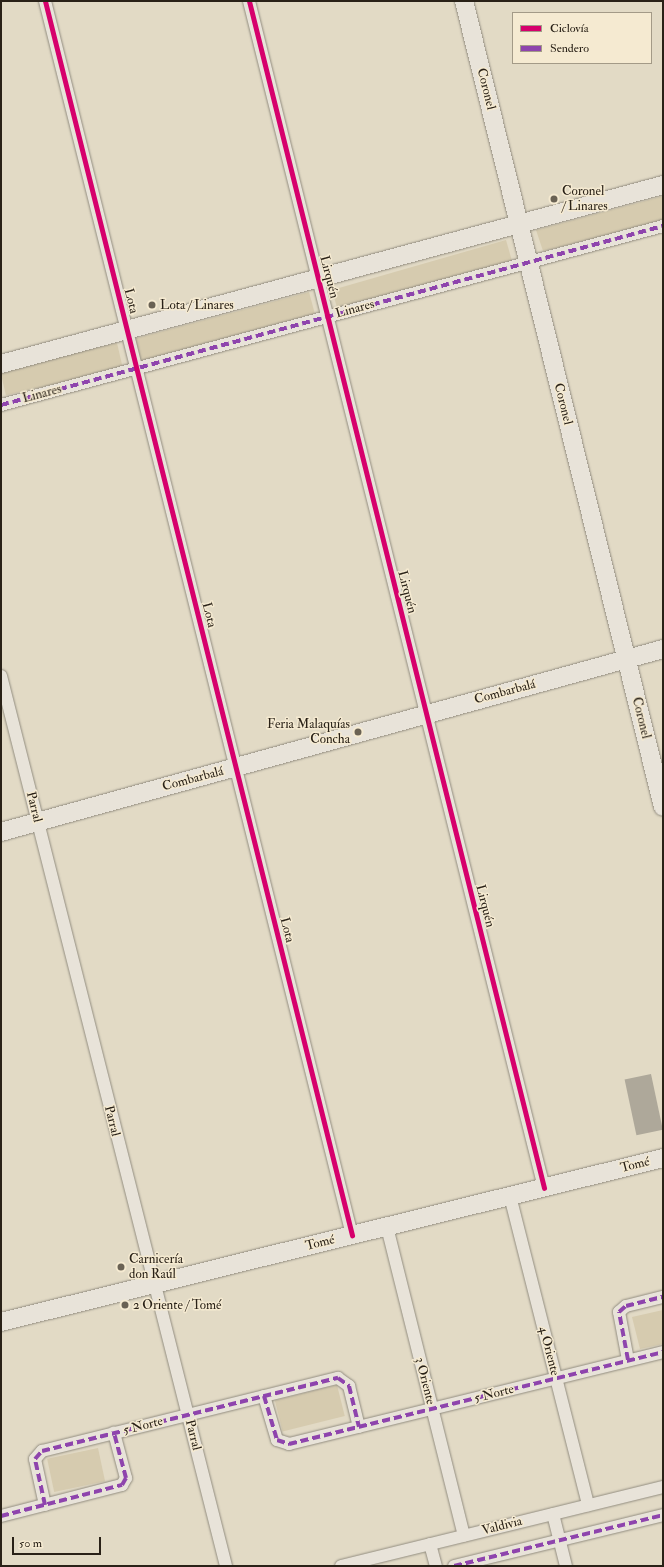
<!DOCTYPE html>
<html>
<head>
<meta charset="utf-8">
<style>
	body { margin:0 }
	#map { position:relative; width:664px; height:1567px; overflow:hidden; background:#e2dac5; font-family:"IM FELL Double Pica",serif }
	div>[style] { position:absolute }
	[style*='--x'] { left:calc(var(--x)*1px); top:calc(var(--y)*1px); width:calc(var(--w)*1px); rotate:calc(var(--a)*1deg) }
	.green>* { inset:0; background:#d6cbaf; transform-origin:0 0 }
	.building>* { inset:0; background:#aea89a; transform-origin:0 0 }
	.roads { filter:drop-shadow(0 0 1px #928d80) drop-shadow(0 0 1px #928d80) }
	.street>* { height:12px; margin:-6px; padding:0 6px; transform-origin:6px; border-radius:6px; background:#e8e3d9 }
	.secondary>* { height:18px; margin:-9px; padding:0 9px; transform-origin:9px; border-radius:9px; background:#e8e3d9 }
	.quiet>* { height:4px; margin-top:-2px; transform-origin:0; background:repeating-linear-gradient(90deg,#8e44ad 0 8px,transparent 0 12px) }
	.cycleway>* { height:5px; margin:-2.5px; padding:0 2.5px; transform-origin:2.5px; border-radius:2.5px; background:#d6006c }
	.dots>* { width:11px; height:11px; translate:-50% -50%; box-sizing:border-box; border:2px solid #f5ead1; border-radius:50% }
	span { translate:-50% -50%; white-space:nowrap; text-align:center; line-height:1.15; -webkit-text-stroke:3px #f5ead1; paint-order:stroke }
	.street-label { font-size:13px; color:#292117 }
	.poi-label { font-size:13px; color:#292117 }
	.left { translate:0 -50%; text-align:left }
	.right { translate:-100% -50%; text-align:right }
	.frame { position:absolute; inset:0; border:2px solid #292117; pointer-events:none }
	.legend { position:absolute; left:512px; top:12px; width:140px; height:52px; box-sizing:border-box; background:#f5ead1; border:1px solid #a39a87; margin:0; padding:5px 7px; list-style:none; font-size:12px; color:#292117 }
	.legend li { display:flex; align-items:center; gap:8px; height:20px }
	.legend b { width:20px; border:1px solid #a39a87 }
	.scale { position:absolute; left:12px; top:1537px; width:89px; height:18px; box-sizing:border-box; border:2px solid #292117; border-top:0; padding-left:5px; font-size:12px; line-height:14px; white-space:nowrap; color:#292117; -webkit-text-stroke:3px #f5ead1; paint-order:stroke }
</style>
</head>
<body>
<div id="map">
	<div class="green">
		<div style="clip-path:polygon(663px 196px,663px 222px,543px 251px,536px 230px)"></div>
		<div style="left:506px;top:240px;width:26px;height:181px;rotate:74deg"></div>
		<div style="left:309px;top:292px;width:27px;height:181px;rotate:75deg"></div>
		<div style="left:117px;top:343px;width:26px;height:120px;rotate:77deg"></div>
		<div style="clip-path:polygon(663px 1310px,663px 1344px,640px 1349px,632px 1317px)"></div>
		<div style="left:337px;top:1385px;width:32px;height:64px;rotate:76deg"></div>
		<div style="left:98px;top:1448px;width:34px;height:52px;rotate:78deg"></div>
	</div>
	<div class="building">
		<div style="left:651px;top:1074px;width:57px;height:27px;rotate:78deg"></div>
	</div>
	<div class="roads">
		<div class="street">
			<div style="--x:45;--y:1;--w:1272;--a:76.03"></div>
			<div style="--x:249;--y:1;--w:1223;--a:76.04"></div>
			<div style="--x:1;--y:405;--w:686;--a:-15.13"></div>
			<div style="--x:1;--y:676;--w:918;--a:75.81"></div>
			<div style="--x:510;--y:1196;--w:319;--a:75.8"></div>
			<div style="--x:387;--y:1227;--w:318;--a:76"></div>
			<div style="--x:628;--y:1360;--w:49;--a:-100.6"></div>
			<div style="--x:619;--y:1312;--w:9;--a:-41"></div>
			<div style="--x:626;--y:1306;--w:38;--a:-14"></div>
			<div style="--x:264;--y:1396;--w:46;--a:73.5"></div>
			<div style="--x:277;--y:1440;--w:13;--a:18"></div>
			<div style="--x:289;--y:1444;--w:385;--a:-13.8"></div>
			<div style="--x:45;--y:1505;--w:47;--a:-102.3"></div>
			<div style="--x:35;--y:1459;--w:11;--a:-49"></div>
			<div style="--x:42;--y:1451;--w:305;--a:-13.9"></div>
			<div style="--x:338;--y:1378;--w:14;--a:36"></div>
			<div style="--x:349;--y:1386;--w:42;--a:76.3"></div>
			<div style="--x:553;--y:1514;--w:54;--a:76"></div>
			<div style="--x:1;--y:1516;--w:125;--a:-14.4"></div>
			<div style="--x:122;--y:1485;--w:8;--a:-60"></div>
			<div style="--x:126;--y:1478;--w:47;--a:-104.9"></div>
			<div style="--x:430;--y:1544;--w:23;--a:75"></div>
			<div style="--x:341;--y:1566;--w:332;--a:-13.8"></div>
			<div style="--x:454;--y:1566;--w:215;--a:-13.7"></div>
		</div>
		<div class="secondary">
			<div style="--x:464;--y:1;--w:830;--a:76.13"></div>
			<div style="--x:1;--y:364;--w:686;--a:-15.13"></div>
			<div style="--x:1;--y:832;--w:687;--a:-15.45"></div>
			<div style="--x:1;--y:1322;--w:682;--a:-13.91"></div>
		</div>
	</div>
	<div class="quiet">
		<div style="--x:1;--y:405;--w:686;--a:-15.13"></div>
		<div style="--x:628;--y:1360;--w:49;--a:-100.6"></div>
		<div style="--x:619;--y:1312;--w:9;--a:-41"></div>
		<div style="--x:626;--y:1306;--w:38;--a:-14"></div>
		<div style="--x:264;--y:1396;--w:46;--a:73.5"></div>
		<div style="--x:277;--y:1440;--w:13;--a:18"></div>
		<div style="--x:289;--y:1444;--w:385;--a:-13.8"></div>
		<div style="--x:45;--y:1505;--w:47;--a:-102.3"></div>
		<div style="--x:35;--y:1459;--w:11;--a:-49"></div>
		<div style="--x:42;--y:1451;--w:305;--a:-13.9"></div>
		<div style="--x:338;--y:1378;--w:14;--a:36"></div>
		<div style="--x:349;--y:1386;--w:42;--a:76.3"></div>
		<div style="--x:1;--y:1516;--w:125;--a:-14.4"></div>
		<div style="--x:122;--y:1485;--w:8;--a:-60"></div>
		<div style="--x:126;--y:1478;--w:47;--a:-104.9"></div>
		<div style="--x:454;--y:1566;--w:215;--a:-13.7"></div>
	</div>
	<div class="cycleway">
		<div style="--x:45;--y:1;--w:1272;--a:76.03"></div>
		<div style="--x:249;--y:1;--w:1223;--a:76.04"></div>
	</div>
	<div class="dots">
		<div style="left:554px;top:199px;background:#6a6254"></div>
		<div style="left:152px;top:305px;background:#6a6254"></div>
		<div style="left:358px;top:732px;background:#6a6254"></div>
		<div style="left:121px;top:1267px;background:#6a6254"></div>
		<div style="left:125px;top:1305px;background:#6a6254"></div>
	</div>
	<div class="street-label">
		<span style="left:486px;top:89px;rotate:76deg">Coronel</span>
		<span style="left:329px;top:277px;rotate:76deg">Lirquén</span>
		<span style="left:131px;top:301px;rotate:76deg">Lota</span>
		<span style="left:355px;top:309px;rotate:-15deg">Linares</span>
		<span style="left:42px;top:394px;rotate:-15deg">Linares</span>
		<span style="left:563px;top:404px;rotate:76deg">Coronel</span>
		<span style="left:407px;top:592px;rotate:76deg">Lirquén</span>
		<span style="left:209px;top:615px;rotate:76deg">Lota</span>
		<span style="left:505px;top:692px;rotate:-15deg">Combarbalá</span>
		<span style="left:641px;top:718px;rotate:76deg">Coronel</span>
		<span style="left:193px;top:779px;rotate:-15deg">Combarbalá</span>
		<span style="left:34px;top:807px;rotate:76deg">Parral</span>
		<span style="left:485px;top:906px;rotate:76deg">Lirquén</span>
		<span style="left:287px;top:930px;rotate:76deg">Lota</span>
		<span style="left:112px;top:1121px;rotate:76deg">Parral</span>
		<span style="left:635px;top:1165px;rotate:-14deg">Tomé</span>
		<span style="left:320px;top:1243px;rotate:-14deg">Tomé</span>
		<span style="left:549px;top:1351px;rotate:76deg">4 Oriente</span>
		<span style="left:425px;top:1381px;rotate:76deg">3 Oriente</span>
		<span style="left:494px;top:1394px;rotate:-14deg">5 Norte</span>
		<span style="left:143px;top:1426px;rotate:-14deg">5 Norte</span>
		<span style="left:193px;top:1435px;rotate:76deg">Parral</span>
		<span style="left:502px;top:1526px;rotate:-14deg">Valdivia</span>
	</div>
	<div class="poi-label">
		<span class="left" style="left:562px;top:199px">Coronel<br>/ Linares</span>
		<span class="left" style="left:160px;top:305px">Lota / Linares</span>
		<span class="right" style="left:350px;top:732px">Feria Malaquías<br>Concha</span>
		<span class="left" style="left:129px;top:1267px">Carnicería<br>don Raúl</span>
		<span class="left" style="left:133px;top:1305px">2 Oriente / Tomé</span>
	</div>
	<div class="frame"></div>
	<ul class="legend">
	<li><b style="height:5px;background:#d6006c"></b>Ciclovía</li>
	<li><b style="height:5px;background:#8e44ad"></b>Sendero</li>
	</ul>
	<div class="scale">50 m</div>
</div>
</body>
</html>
